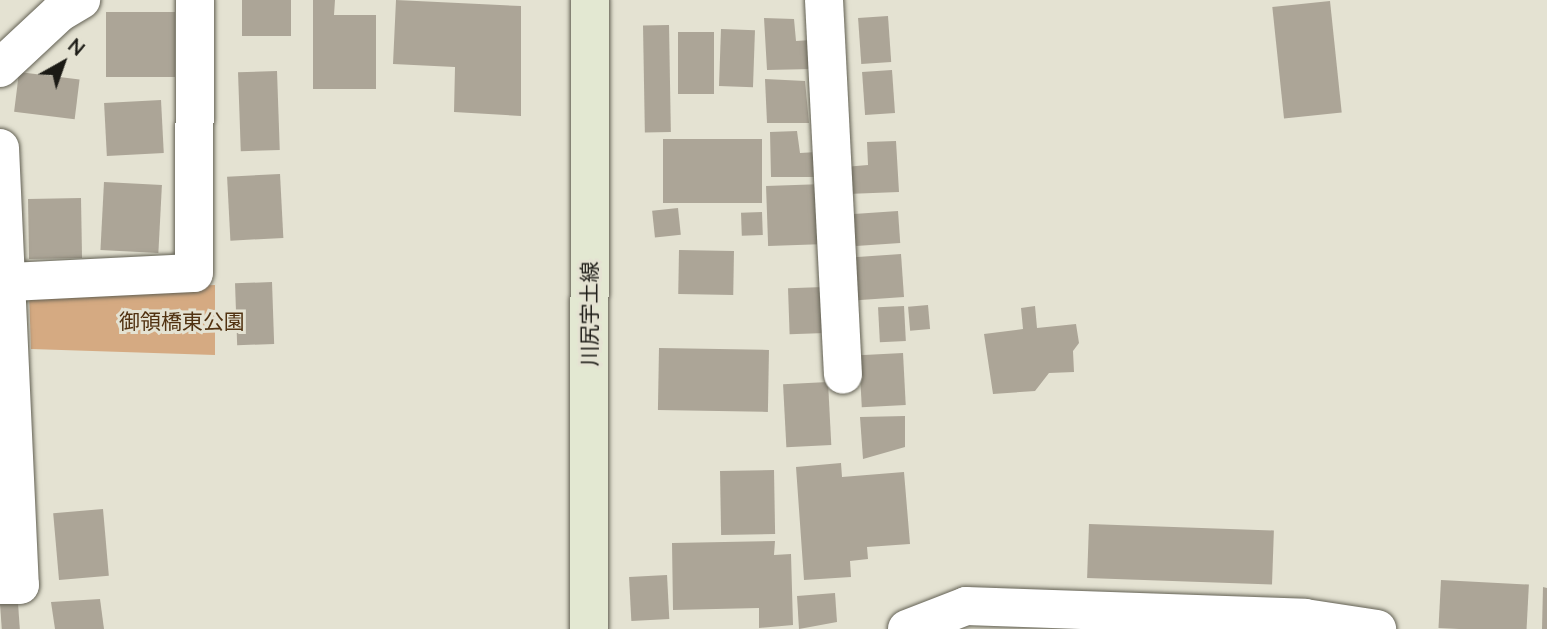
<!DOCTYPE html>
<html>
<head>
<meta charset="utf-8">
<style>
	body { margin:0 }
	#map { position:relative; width:1547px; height:629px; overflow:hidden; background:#e4e2d2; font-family:Lato,"Noto Sans JP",sans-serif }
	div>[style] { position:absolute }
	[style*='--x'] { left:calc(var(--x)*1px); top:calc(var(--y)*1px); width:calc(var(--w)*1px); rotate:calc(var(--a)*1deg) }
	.green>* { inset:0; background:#d5aa82 }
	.building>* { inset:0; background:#aca597; transform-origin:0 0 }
	.roads { filter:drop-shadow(0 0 2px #626053) drop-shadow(0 0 2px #626053) }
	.street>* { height:38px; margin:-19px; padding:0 19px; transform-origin:19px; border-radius:19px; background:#fff }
	.secondary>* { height:38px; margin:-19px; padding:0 19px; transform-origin:19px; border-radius:19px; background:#e3e8d2 }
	span { translate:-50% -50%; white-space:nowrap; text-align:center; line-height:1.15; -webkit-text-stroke:6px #e4e2d2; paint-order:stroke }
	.street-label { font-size:21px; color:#1b1a15 }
	.park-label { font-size:21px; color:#513211 }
	.north { position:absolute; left:28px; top:28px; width:70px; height:70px; -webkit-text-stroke:5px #e4e2d2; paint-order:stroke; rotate:40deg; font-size:19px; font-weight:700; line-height:28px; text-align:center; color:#1b1a15 }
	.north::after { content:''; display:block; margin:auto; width:24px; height:32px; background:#1b1a15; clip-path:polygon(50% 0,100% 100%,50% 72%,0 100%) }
</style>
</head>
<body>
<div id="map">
	<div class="green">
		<div style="clip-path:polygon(215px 285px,215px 355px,31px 349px,29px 292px)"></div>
	</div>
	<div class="building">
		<div style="left:242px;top:0;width:49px;height:36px"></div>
		<div style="clip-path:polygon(313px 0,335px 0,334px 15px,376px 15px,376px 89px,313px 89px)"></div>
		<div style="clip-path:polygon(396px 0,521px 6px,521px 116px,454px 112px,455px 67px,393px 64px)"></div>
		<div style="left:1330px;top:1px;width:112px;height:58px;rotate:84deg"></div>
		<div style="left:106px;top:12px;width:69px;height:65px"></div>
		<div style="left:888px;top:16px;width:46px;height:30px;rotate:86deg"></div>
		<div style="clip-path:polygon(764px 18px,794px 19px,796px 41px,811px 40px,812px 69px,767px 70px)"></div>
		<div style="left:669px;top:25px;width:107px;height:26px;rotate:89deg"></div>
		<div style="left:721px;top:29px;width:34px;height:57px;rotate:2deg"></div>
		<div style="left:678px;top:32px;width:36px;height:62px"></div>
		<div style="left:892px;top:70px;width:43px;height:30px;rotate:86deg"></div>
		<div style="left:277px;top:71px;width:79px;height:39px;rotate:88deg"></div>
		<div style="left:19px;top:72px;width:61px;height:40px;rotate:7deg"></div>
		<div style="clip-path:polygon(765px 79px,805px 81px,809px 123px,767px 123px)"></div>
		<div style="left:161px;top:100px;width:53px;height:57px;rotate:87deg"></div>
		<div style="clip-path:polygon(797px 131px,800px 153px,817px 152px,818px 177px,771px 177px,770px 132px)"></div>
		<div style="left:762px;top:139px;width:64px;height:99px;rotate:90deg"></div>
		<div style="clip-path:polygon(896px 141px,899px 192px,847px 194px,844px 167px,868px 165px,867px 142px)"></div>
		<div style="left:280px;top:174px;width:64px;height:53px;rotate:87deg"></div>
		<div style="left:104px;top:182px;width:58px;height:68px;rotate:3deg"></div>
		<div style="left:824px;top:184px;width:60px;height:58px;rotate:88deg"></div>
		<div style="left:81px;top:198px;width:60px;height:53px;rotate:89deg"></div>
		<div style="left:678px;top:208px;width:27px;height:26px;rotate:84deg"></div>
		<div style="left:898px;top:211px;width:32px;height:48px;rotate:86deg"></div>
		<div style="left:762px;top:212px;width:23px;height:21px;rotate:88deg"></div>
		<div style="left:679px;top:250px;width:55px;height:44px;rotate:1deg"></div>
		<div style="left:901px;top:254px;width:43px;height:51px;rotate:86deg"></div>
		<div style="left:272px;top:282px;width:62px;height:37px;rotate:88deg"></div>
		<div style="left:824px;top:287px;width:46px;height:36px;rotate:88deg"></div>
		<div style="left:928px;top:305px;width:24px;height:20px;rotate:85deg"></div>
		<div style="left:904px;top:306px;width:35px;height:26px;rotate:87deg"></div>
		<div style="clip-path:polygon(1035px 306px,1037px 328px,1076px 324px,1079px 343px,1073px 351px,1074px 372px,1049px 373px,1035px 391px,993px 394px,984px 334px,1023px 329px,1021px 308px)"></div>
		<div style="left:659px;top:348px;width:110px;height:62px;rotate:1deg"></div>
		<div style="left:903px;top:353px;width:52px;height:44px;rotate:87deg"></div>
		<div style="left:828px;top:382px;width:63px;height:45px;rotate:87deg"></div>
		<div style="clip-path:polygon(905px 416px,905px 447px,863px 459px,860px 417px)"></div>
		<div style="clip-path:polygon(841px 463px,842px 477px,904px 472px,910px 544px,867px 547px,868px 559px,850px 561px,851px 577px,804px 580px,796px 467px)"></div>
		<div style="left:774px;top:470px;width:64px;height:54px;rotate:89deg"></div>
		<div style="left:103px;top:509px;width:67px;height:50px;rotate:85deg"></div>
		<div style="left:1089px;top:524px;width:185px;height:54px;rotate:2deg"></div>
		<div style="clip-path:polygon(775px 541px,774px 555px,791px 554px,793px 625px,759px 628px,759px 608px,673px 610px,672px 543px)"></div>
		<div style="left:667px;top:575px;width:44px;height:38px;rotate:87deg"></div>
		<div style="left:1441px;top:580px;width:88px;height:48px;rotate:3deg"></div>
		<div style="clip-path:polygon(1543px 587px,1547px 588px,1547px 629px,1542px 629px)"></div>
		<div style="clip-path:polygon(835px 593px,837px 622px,799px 629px,797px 596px)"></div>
		<div style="clip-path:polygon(100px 599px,104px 629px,55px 629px,51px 602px)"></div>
		<div style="left:18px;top:603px;width:26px;height:18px;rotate:86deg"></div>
	</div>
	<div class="roads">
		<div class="street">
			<div style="--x:824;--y:0;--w:375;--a:87.1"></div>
			<div style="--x:0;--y:68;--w:81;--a:-43"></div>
			<div style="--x:59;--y:13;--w:26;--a:-31"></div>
			<div style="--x:0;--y:148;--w:437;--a:87.4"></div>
			<div style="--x:20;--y:585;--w:20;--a:180"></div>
			<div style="--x:9;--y:282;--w:185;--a:-2.8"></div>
			<div style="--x:194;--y:273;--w:273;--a:-89.8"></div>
			<div style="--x:907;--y:629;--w:63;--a:-21.3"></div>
			<div style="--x:966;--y:606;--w:339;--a:2"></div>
			<div style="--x:1305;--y:618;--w:73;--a:8.7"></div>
		</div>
		<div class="secondary">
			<div style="--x:589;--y:629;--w:629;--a:-89.91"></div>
		</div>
	</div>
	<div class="street-label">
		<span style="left:589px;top:314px;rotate:-90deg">川尻宇土線</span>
	</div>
	<div class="park-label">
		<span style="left:182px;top:321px">御領橋東公園</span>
	</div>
	<div class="north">N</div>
</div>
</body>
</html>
